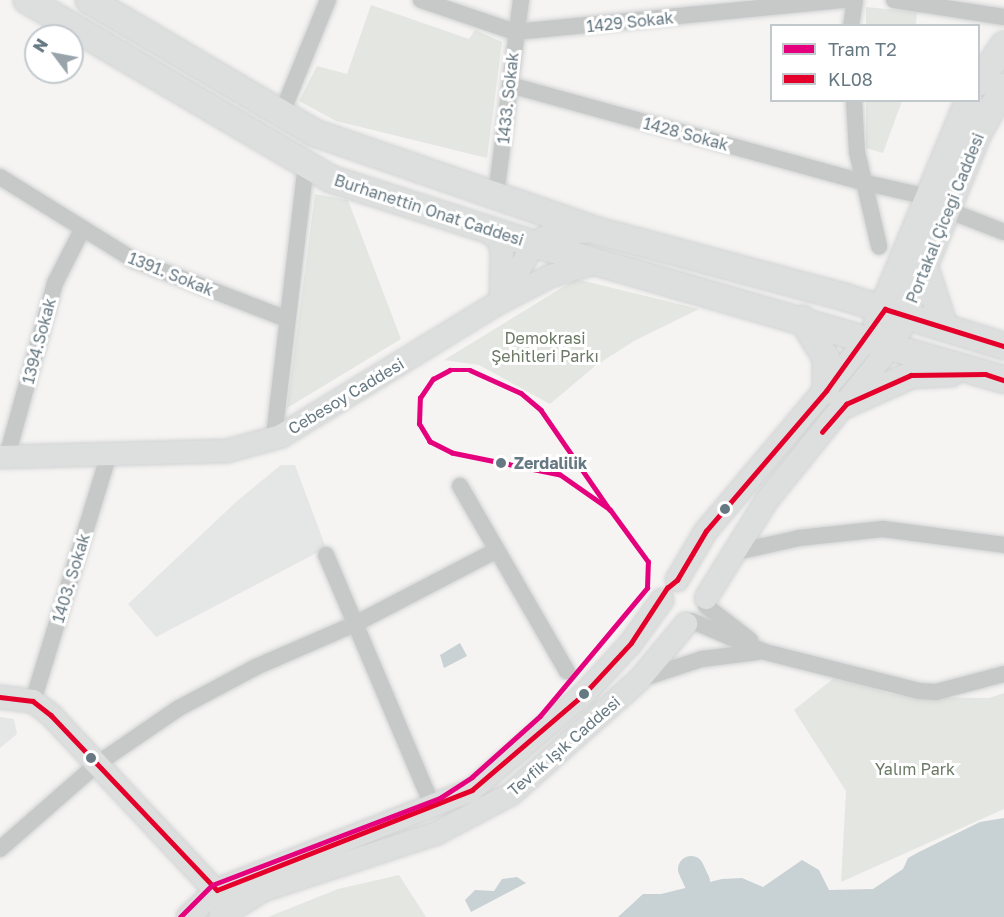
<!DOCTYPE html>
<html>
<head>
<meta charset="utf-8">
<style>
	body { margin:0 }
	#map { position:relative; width:1004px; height:917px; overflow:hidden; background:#f5f4f3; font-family:"Golos Text",sans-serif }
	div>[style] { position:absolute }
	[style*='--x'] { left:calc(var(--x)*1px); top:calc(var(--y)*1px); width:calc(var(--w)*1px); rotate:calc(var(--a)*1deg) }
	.built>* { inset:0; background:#e5e6e6 }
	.green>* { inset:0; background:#e4e6e1 }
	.water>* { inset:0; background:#c8d1d3 }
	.river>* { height:26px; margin:-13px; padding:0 13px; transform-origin:13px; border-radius:13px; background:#c8d1d3 }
	.roads { filter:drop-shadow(0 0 2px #d1d2d3) drop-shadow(0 0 2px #d1d2d3) }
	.street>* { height:16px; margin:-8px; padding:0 8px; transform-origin:8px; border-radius:8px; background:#c7c8c8 }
	.secondary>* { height:22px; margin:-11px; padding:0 11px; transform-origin:11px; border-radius:11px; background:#dddede }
	.primary>* { height:26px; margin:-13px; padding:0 13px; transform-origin:13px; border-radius:13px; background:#dddede }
	.bus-1>* { height:4.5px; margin:-2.25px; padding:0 2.25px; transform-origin:2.25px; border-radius:2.25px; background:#e4002b }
	.tram-1>* { height:4.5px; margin:-2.25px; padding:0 2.25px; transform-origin:2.25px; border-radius:2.25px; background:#e5007d }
	.dots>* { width:16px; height:16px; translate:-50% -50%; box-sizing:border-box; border:3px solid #fff; border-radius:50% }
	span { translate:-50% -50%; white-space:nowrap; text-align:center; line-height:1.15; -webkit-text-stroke:6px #fff; paint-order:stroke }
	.street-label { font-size:16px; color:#667882 }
	.park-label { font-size:16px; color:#6b7965 }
	.stop-label { font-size:16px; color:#667882; font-weight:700 }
	.left { translate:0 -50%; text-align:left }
	.legend { position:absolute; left:770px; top:24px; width:210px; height:78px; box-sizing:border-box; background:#fff; border:2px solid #c2c9cd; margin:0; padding:8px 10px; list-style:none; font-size:18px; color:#667882 }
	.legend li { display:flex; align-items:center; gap:12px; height:30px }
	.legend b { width:30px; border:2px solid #c2c9cd }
	.north { position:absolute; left:24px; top:24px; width:60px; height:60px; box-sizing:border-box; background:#fff; border:2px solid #c2c9cd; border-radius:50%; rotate:302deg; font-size:16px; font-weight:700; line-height:24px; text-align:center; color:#667882 }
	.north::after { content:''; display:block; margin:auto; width:21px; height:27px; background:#98a3aa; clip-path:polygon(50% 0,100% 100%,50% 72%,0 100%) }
</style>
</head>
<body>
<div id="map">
	<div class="built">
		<div style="clip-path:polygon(281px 465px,295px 465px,326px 548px,156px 637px,128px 604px,237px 501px)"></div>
		<div style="clip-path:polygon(0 717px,14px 719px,17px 734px,0 748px)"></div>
	</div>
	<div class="green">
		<div style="clip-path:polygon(371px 5px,469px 39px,475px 30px,502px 42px,487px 158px,336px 121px,299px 101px,317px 66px,347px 74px)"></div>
		<div style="clip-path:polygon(866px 7px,917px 12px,916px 25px,866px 25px)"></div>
		<div style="clip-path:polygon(866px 101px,902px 101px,883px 153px,866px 148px)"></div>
		<div style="clip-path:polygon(315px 194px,348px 200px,401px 339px,287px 408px)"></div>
		<div style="clip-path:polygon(576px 279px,699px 309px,634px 341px,595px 366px,550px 404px,479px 365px,444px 360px)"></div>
		<div style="clip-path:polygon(839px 674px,887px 693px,914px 697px,989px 698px,1004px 693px,1004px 809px,841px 882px,846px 791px,794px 710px)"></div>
		<div style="clip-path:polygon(399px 875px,426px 917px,268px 917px,338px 889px)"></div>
	</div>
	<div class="water">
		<div style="clip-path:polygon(460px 643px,467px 656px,444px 668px,440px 655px)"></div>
		<div style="clip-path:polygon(1004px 818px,1004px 917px,618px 917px,643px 894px,661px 894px,722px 879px,742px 878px,763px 887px,802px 860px,819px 870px,829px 890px,873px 889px,903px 869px,908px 858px,919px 852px,980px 822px)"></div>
		<div style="clip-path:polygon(517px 877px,526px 883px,471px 912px,465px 900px,475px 890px,494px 891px,502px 879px)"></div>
	</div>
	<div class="river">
		<div style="--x:691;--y:869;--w:14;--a:65"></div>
	</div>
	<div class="roads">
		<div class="street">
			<div style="--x:421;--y:0;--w:99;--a:18.8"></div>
			<div style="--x:515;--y:32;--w:331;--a:-5.6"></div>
			<div style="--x:894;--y:0;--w:111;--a:8.8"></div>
			<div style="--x:851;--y:26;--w:26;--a:-81"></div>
			<div style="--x:510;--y:85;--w:365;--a:15.4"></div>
			<div style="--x:862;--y:182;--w:68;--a:12.8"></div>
			<div style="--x:854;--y:100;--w:52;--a:86.7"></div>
			<div style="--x:857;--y:152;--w:97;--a:76.8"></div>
			<div style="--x:281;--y:115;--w:124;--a:-67.8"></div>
			<div style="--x:0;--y:177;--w:158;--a:31.8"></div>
			<div style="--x:134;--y:260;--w:164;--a:21.1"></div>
			<div style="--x:496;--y:195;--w:197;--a:-82.7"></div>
			<div style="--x:950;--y:211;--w:58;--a:21.3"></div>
			<div style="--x:281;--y:436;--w:10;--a:-127"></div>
			<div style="--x:275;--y:428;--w:265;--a:-83.3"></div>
			<div style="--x:7;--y:456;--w:180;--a:-74.5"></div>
			<div style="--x:55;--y:283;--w:59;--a:-63"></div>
			<div style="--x:460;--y:486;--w:214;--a:60"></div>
			<div style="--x:732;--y:553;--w:69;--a:-12.6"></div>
			<div style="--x:799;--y:538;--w:84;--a:-6.1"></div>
			<div style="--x:883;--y:529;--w:122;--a:7.5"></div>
			<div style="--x:326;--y:555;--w:274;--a:67"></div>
			<div style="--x:706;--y:606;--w:56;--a:37.7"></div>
			<div style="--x:692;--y:621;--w:79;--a:23"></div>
			<div style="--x:765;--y:652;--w:159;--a:14.2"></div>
			<div style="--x:919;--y:691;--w:17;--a:3"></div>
			<div style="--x:936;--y:692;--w:70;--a:-14.8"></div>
			<div style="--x:641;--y:679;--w:64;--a:-18.2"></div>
			<div style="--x:702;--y:659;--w:56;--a:-7.1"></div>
			<div style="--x:33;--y:701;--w:258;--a:-72.9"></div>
			<div style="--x:0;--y:849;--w:129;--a:-41.2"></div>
			<div style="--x:97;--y:764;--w:99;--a:-34.3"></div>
			<div style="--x:179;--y:708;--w:87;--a:-28"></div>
			<div style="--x:256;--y:667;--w:108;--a:-23.5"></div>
			<div style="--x:355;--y:624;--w:160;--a:-27.5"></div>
		</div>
		<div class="secondary">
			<div style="--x:481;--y:226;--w:21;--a:37"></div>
			<div style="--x:498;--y:239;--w:12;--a:70"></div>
			<div style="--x:502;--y:250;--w:45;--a:91.3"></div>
			<div style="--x:500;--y:302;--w:67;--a:-59.6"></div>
			<div style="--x:534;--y:244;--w:20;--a:-30"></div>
			<div style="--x:551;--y:234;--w:43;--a:-4"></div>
			<div style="--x:0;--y:457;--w:227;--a:-1.5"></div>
			<div style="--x:227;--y:451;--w:56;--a:-15.5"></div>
			<div style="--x:281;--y:436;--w:257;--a:-31.5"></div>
			<div style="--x:500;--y:302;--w:56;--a:-27.5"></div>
			<div style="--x:550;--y:276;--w:51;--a:-15.9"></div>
			<div style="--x:677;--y:580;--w:57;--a:-59.4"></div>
			<div style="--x:706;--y:531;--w:248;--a:-49.9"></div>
			<div style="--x:706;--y:598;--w:115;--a:-58.1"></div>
			<div style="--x:767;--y:500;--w:194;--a:-51.1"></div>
			<div style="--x:0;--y:697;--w:33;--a:7"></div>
			<div style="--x:33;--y:701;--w:23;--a:38"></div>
			<div style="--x:51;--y:715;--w:255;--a:46.9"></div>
			<div style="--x:188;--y:917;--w:40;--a:-43"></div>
			<div style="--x:217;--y:890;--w:274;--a:-21.4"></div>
			<div style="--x:472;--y:790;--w:148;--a:-40.6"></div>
			<div style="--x:584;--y:694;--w:69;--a:-47.3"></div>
			<div style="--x:631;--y:643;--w:53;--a:-54.2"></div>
			<div style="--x:220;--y:917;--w:51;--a:-32.1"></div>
			<div style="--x:263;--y:890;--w:183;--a:-18.1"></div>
			<div style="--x:437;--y:833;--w:84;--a:-27.8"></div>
			<div style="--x:511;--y:794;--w:173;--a:-41.7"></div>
			<div style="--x:640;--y:679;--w:72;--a:-50.1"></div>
		</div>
		<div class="primary">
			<div style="--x:27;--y:0;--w:353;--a:30.5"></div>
			<div style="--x:331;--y:179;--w:213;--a:17.8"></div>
			<div style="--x:534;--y:244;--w:489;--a:16.1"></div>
			<div style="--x:89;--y:0;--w:262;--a:30.5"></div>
			<div style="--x:315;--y:133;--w:299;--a:19.1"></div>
			<div style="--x:598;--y:231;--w:255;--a:15"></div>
			<div style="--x:844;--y:297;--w:167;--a:17"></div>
			<div style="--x:978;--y:83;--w:46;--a:-55.6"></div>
			<div style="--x:926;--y:271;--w:58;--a:71.9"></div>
			<div style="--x:802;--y:319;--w:46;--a:58.4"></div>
			<div style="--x:826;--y:358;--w:33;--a:90"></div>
			<div style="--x:877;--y:322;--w:240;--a:-67.5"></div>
			<div style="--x:898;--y:330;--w:213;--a:-67.9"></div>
			<div style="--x:978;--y:133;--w:53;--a:-60.5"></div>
			<div style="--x:846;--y:404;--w:71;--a:-24"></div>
			<div style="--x:911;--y:375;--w:40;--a:-2.9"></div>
		</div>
	</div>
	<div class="bus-1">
		<div style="--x:822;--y:432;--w:37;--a:-49"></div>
		<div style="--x:846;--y:404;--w:71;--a:-24"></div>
		<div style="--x:911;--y:375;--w:74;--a:-0.8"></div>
		<div style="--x:985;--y:374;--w:20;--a:18"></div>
		<div style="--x:0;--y:697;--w:33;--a:7"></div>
		<div style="--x:33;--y:701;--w:23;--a:38"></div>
		<div style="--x:51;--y:715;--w:241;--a:46.5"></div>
		<div style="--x:217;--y:890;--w:274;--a:-21.4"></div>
		<div style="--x:472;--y:790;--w:148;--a:-40.6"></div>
		<div style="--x:584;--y:694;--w:69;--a:-47.3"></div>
		<div style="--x:631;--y:643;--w:66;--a:-56.8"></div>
		<div style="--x:667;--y:588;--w:13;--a:-39"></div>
		<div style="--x:677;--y:580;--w:57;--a:-59.4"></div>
		<div style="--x:706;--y:531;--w:184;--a:-49.4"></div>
		<div style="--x:826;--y:391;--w:101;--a:-54.3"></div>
		<div style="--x:885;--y:309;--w:125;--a:17.3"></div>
	</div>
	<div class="tram-1">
		<div style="--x:450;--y:370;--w:20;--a:0"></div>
		<div style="--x:470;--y:370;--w:56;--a:24.3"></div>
		<div style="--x:521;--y:393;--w:26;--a:40"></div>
		<div style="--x:541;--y:410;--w:121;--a:55.4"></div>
		<div style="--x:610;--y:510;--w:61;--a:-145"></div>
		<div style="--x:560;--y:475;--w:110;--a:-168.5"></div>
		<div style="--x:452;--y:453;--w:25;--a:-153"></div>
		<div style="--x:430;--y:442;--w:21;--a:-121"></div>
		<div style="--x:419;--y:424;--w:26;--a:-88"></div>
		<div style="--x:420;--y:398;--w:23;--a:-56"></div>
		<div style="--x:433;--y:379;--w:19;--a:-28"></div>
		<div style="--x:180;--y:917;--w:45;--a:-45"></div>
		<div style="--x:212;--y:885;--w:244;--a:-20.9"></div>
		<div style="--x:440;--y:798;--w:38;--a:-33"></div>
		<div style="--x:472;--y:777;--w:91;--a:-41.9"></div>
		<div style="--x:540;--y:716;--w:167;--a:-50.1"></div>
		<div style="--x:647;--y:588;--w:26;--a:-88"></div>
		<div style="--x:648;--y:562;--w:64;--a:-126.2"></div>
	</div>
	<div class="dots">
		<div style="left:501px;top:463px;background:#667882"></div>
		<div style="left:725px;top:509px;background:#667882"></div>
		<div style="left:584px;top:694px;background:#667882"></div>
		<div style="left:91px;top:758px;background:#667882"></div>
	</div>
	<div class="street-label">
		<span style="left:630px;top:22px;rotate:-6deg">1429 Sokak</span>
		<span style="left:508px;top:98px;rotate:-84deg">1433. Sokak</span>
		<span style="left:686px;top:134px;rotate:15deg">1428 Sokak</span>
		<span style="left:429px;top:210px;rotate:18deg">Burhanettin Onat Caddesi</span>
		<span style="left:945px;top:218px;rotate:-68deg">Portakal Çiceği Caddesi</span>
		<span style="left:171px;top:274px;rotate:22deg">1391. Sokak</span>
		<span style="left:39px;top:341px;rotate:-75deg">1394.Sokak</span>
		<span style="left:346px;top:396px;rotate:-31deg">Cebesoy Caddesi</span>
		<span style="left:71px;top:578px;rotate:-73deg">1403. Sokak</span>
		<span style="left:564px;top:746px;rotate:-41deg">Tevfik Işık Caddesi</span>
	</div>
	<div class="park-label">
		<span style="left:545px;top:347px">Demokrasi<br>Şehitleri Parkı</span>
		<span style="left:915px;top:769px">Yalım Park</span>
	</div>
	<div class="stop-label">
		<span class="left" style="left:514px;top:463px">Zerdalilik</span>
	</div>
	<ul class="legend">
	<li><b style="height:8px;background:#e5007d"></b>Tram T2</li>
	<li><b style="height:8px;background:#e4002b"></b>KL08</li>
	</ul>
	<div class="north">N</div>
</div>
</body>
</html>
